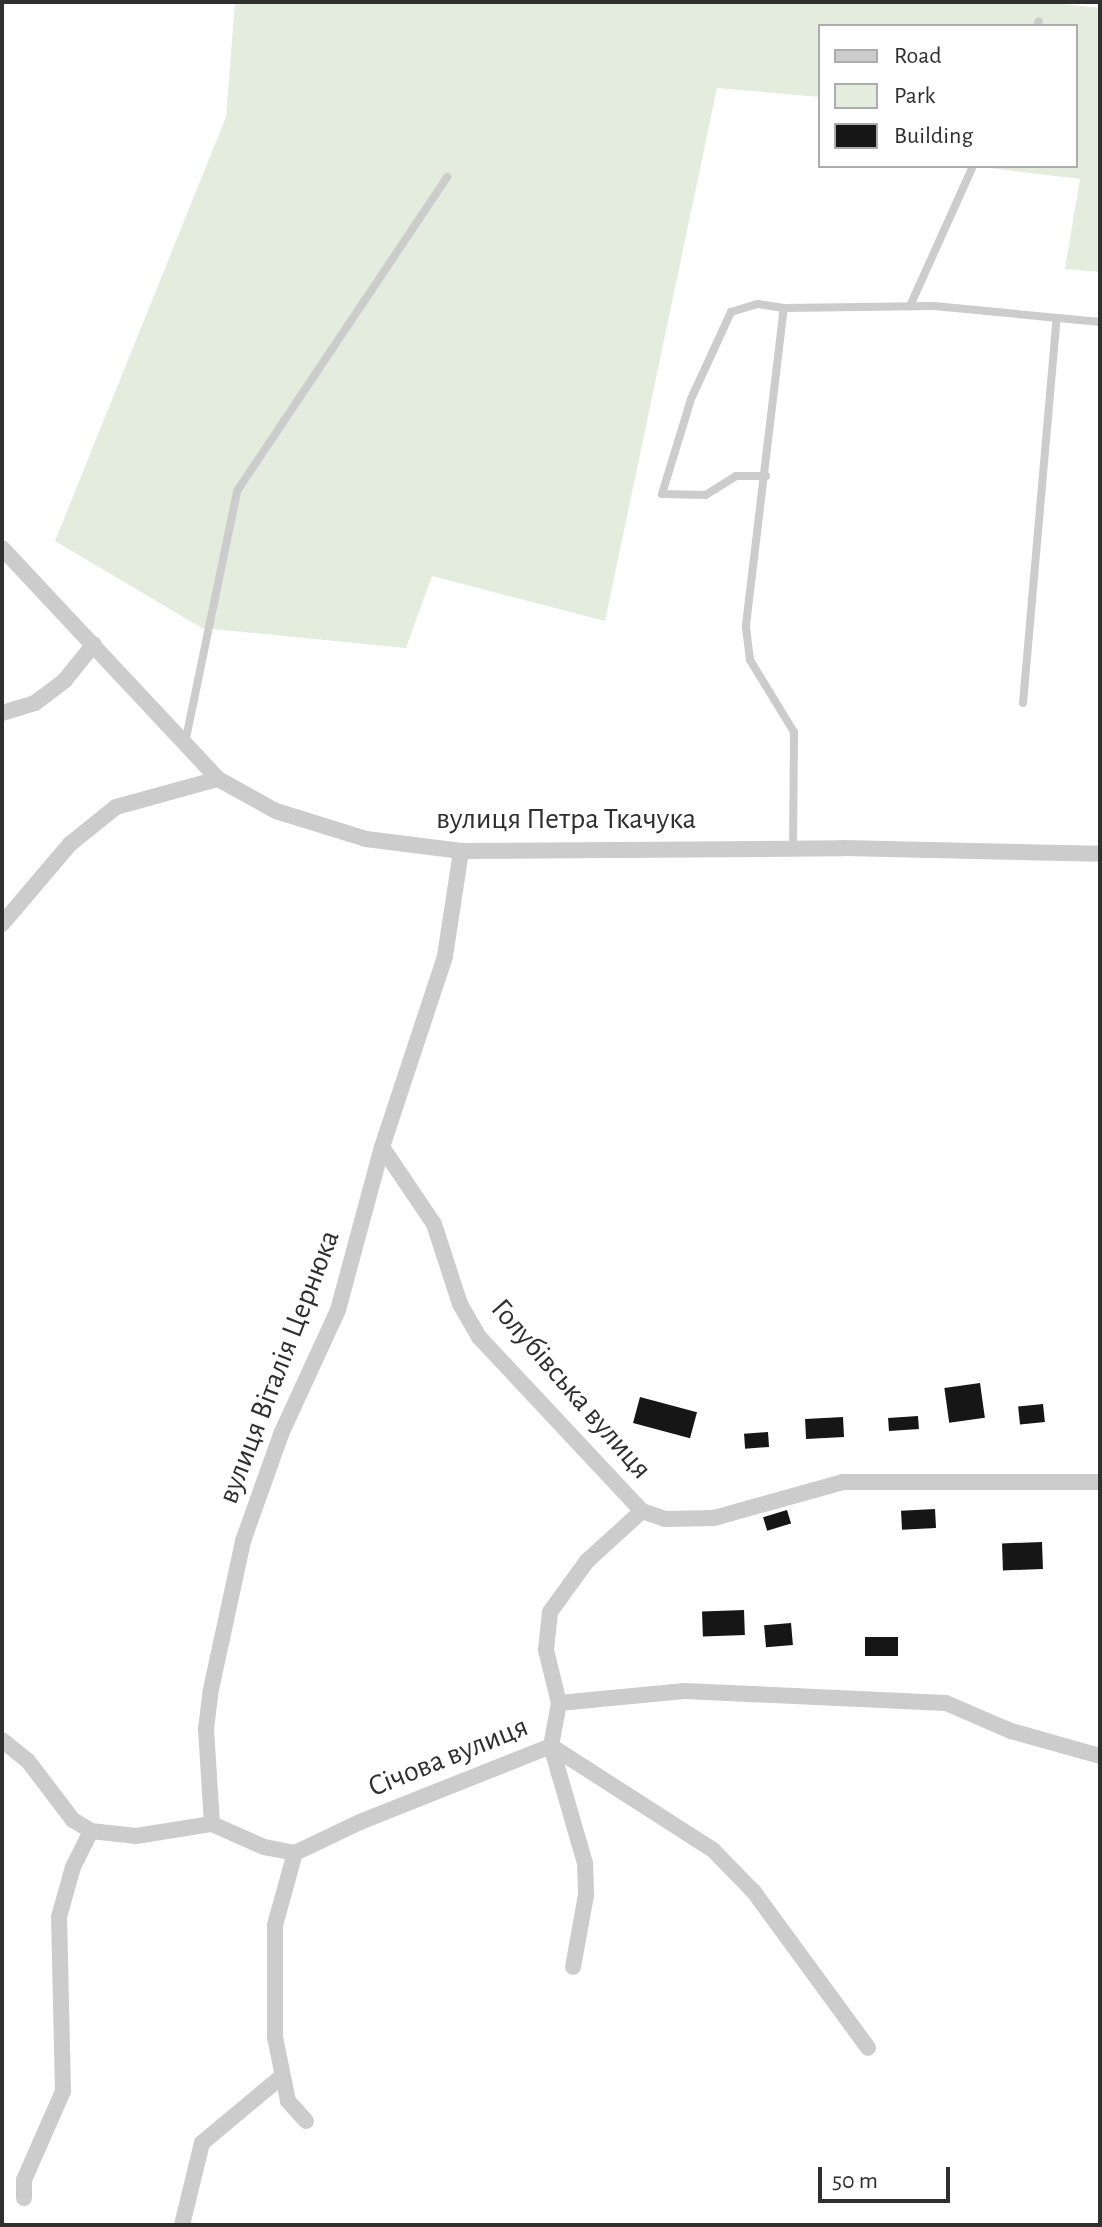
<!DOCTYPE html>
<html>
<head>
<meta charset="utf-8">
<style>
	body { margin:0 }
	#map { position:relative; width:1102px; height:2227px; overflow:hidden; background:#fff; font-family:"Alegreya Sans",sans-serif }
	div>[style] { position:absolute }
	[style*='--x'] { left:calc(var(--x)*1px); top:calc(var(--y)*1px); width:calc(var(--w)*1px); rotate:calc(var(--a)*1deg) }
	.green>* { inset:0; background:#e4ecdd }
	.building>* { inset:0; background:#161616; transform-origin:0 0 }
	.lane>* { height:8px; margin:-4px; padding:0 4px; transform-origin:4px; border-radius:4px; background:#ccc }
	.street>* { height:16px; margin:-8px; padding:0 8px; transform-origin:8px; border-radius:8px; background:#ccc }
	span { translate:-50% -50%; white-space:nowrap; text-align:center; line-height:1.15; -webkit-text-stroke:8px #fff; paint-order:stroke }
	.street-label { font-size:30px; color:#2f2f2f }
	.frame { position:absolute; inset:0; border:4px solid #2f2f2f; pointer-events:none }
	.legend { position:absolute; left:818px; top:24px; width:260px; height:144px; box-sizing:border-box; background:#fff; border:2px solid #acacac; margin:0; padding:10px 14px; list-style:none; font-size:24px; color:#2f2f2f }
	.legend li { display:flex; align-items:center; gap:16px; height:40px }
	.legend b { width:40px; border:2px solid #acacac }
	.scale { position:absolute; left:818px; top:2167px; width:132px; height:36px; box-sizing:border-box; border:4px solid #2f2f2f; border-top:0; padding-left:10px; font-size:24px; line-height:28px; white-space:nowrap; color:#2f2f2f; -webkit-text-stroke:6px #fff; paint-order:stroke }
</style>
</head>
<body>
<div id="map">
	<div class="green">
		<div style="clip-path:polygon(235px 2px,1045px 2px,1100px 8px,1100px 272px,1065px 269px,1080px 179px,990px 168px,1076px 166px,1076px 26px,820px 26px,820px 97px,717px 88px,605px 621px,432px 576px,406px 648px,202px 628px,55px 541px,226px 117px)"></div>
	</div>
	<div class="building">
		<div style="left:980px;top:1383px;width:35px;height:36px;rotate:82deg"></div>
		<div style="left:640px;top:1397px;width:59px;height:27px;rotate:15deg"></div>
		<div style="left:1043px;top:1404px;width:18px;height:25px;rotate:84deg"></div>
		<div style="left:918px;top:1416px;width:13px;height:30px;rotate:86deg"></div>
		<div style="left:843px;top:1417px;width:20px;height:38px;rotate:87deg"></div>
		<div style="left:768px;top:1432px;width:15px;height:24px;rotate:86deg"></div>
		<div style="left:935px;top:1509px;width:19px;height:34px;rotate:87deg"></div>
		<div style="left:787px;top:1510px;width:14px;height:25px;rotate:73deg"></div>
		<div style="left:1042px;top:1542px;width:27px;height:40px;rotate:88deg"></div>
		<div style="left:744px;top:1610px;width:25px;height:42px;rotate:88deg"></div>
		<div style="left:791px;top:1623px;width:22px;height:27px;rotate:85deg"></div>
		<div style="left:898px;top:1637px;width:19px;height:33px;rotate:90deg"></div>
	</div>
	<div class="lane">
		<div style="--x:1037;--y:26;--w:5;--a:-68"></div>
		<div style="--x:910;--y:306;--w:154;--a:-65.8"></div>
		<div style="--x:766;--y:476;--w:30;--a:180"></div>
		<div style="--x:736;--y:476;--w:36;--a:148"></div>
		<div style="--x:705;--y:495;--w:43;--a:-178.7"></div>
		<div style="--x:662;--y:494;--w:99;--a:-73"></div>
		<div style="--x:691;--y:399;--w:96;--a:-65.3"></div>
		<div style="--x:731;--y:312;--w:28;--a:-17"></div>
		<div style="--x:758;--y:304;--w:26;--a:9"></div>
		<div style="--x:1023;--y:703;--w:386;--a:-85"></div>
		<div style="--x:185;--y:743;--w:257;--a:-78.3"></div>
		<div style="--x:237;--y:491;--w:378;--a:-56.2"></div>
		<div style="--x:793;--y:848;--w:116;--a:-89.5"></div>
		<div style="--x:794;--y:732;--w:84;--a:-121.4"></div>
		<div style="--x:750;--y:660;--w:35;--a:-97"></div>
		<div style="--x:746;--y:625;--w:319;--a:-83.2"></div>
		<div style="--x:784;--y:308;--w:150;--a:-0.8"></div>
		<div style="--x:934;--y:306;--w:167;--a:5.5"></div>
	</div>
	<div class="street">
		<div style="--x:2;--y:548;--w:316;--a:46.9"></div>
		<div style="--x:218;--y:779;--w:66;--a:28.9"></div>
		<div style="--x:276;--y:811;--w:94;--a:17.3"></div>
		<div style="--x:366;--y:839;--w:96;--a:7.2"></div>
		<div style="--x:461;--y:851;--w:382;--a:-0.4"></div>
		<div style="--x:843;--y:848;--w:257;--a:1.3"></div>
		<div style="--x:2;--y:713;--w:34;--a:-17"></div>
		<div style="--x:35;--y:703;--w:38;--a:-37"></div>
		<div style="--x:65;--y:680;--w:46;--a:-51.1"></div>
		<div style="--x:2;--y:924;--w:105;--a:-49.6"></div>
		<div style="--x:70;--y:844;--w:59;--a:-38.8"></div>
		<div style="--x:116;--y:807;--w:106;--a:-15.4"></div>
		<div style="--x:382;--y:1147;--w:93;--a:56"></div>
		<div style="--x:434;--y:1224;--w:84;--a:72"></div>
		<div style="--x:460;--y:1304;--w:38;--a:60"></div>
		<div style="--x:479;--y:1337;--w:238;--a:46.9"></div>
		<div style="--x:642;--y:1511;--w:24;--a:19"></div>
		<div style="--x:665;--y:1519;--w:49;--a:-1.2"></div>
		<div style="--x:714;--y:1518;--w:134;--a:-15.6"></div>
		<div style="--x:843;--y:1482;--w:257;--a:0"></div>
		<div style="--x:559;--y:1703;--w:55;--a:-103.8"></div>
		<div style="--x:546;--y:1650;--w:38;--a:-84"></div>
		<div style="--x:550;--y:1612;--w:63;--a:-54"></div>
		<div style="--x:587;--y:1561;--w:74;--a:-42.3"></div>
		<div style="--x:2;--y:1740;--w:33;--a:39"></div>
		<div style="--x:28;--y:1761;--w:74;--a:52.7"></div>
		<div style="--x:73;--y:1820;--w:21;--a:31"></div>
		<div style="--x:91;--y:1831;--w:45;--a:6.3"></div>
		<div style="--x:136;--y:1836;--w:77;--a:-9"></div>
		<div style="--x:551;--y:1746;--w:193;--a:32.7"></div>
		<div style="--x:713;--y:1850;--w:59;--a:45.7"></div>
		<div style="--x:754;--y:1892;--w:193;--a:53.8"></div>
		<div style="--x:551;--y:1746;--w:122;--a:73.8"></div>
		<div style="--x:585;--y:1863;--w:32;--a:88"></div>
		<div style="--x:586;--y:1895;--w:73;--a:100.2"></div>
		<div style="--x:295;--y:1853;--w:32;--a:-169"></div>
		<div style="--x:264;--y:1847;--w:57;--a:-156.1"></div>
		<div style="--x:212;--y:1824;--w:95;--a:-93.6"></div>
		<div style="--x:206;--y:1729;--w:35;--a:-83"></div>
		<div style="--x:210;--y:1694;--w:157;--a:-77.8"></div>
		<div style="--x:243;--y:1541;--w:114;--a:-70.4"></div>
		<div style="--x:281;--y:1434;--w:136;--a:-65.3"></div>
		<div style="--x:338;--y:1310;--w:169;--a:-74.9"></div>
		<div style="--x:382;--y:1147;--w:201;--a:-71.7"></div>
		<div style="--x:445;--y:956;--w:106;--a:-81.3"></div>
		<div style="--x:306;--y:2121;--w:27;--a:-132"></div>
		<div style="--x:288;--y:2101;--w:65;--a:-101.5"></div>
		<div style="--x:275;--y:2037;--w:112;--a:-90"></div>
		<div style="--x:275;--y:1925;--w:75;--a:-74.5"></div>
		<div style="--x:295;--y:1853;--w:72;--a:-25.5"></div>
		<div style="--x:360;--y:1822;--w:206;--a:-21.7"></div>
		<div style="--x:551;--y:1746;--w:44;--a:-79.5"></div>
		<div style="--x:559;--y:1703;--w:126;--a:-5.5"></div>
		<div style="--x:684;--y:1691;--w:262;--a:2.6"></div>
		<div style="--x:946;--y:1703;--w:71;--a:23.3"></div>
		<div style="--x:1011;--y:1731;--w:92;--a:15.7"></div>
		<div style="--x:24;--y:2198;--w:18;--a:-90"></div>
		<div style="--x:24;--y:2180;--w:97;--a:-66.3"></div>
		<div style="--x:63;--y:2091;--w:174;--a:-91.3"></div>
		<div style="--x:59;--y:1917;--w:52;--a:-74.4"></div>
		<div style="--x:73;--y:1867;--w:40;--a:-63.4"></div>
		<div style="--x:182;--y:2225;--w:84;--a:-76.3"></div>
		<div style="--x:202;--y:2143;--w:104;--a:-39.9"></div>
	</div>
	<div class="street-label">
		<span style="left:566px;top:819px">вулиця Петра Ткачука</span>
		<span style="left:279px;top:1367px;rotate:-69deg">вулиця Віталія Цернюка</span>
		<span style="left:571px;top:1389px;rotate:49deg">Голубівська вулиця</span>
		<span style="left:448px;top:1757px;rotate:-22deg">Січова вулиця</span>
	</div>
	<div class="frame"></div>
	<ul class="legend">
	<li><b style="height:10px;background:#ccc"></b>Road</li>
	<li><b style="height:22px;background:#e4ecdd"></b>Park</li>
	<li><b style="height:22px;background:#161616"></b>Building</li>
	</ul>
	<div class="scale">50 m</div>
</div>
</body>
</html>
